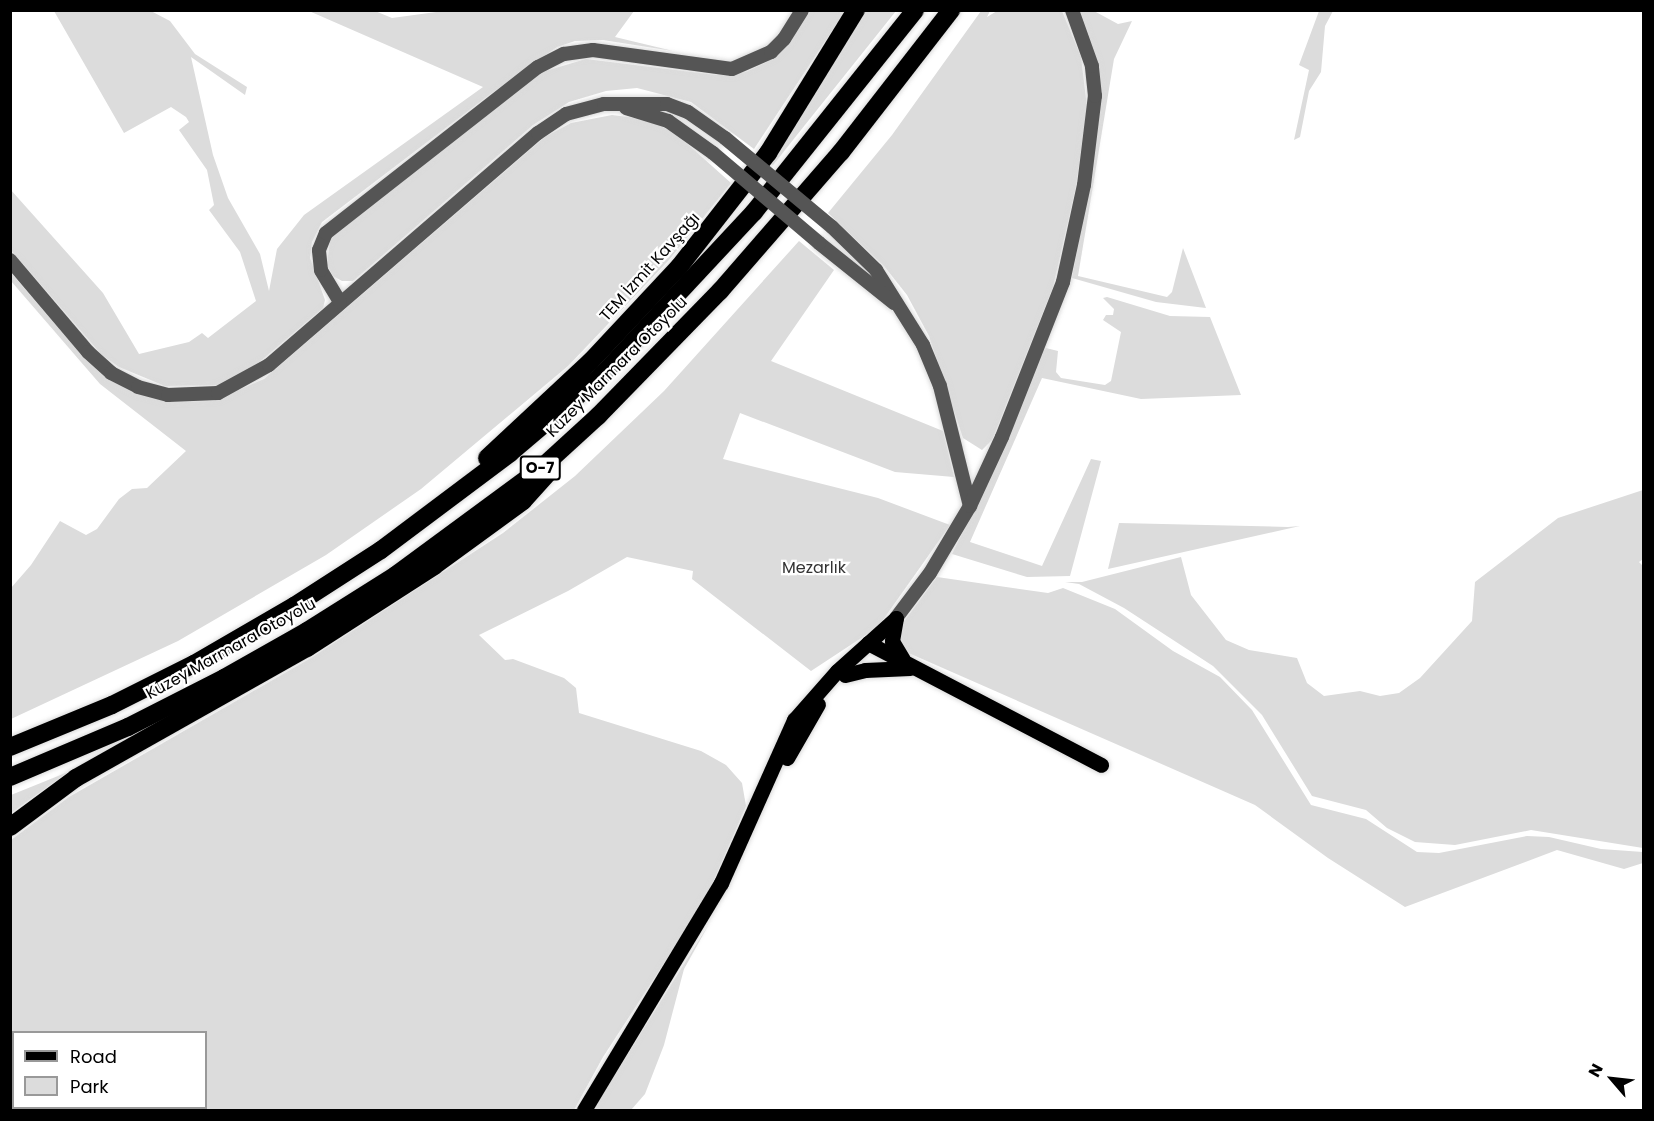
<!DOCTYPE html>
<html>
<head>
<meta charset="utf-8">
<style>
	body { margin:0 }
	#map { position:relative; width:1654px; height:1121px; overflow:hidden; background:#fff; font-family:Poppins,sans-serif }
	div>[style] { position:absolute }
	[style*='--x'] { left:calc(var(--x)*1px); top:calc(var(--y)*1px); width:calc(var(--w)*1px); rotate:calc(var(--a)*1deg) }
	.green>* { inset:0; background:#dcdcdc }
	.roads { filter:drop-shadow(0 0 2px #dbdbdb) drop-shadow(0 0 2px #dbdbdb) }
	.minor>* { height:14px; margin:-7px; padding:0 7px; transform-origin:7px; border-radius:7px; background:#555 }
	.major>* { height:15px; margin:-7.5px; padding:0 7.5px; transform-origin:7.5px; border-radius:7.5px; background:#000 }
	.highway>* { height:18px; margin:-9px; padding:0 9px; transform-origin:9px; border-radius:9px; background:#000 }
	.minor-bridge>* { height:14px; margin:-7px; padding:0 7px; transform-origin:7px; border-radius:7px; background:#555 }
	span { translate:-50% -50%; white-space:nowrap; text-align:center; line-height:1.15; -webkit-text-stroke:4.5px #fff; paint-order:stroke }
	.shield-label span { padding:2px 4px; background:#fff; border:2px solid; border-radius:4px; -webkit-text-stroke-width:0 }
	.shield-label { font-size:15px; color:#000; font-weight:700 }
	.street-label { font-size:16px; color:#000 }
	.park-label { font-size:16px; color:#333 }
	.frame { position:absolute; inset:0; border:12px solid #000; pointer-events:none }
	.legend { position:absolute; left:12px; top:1031px; width:195px; height:78px; box-sizing:border-box; background:#fff; border:2px solid #999; margin:0; padding:8px 10px; list-style:none; font-size:18px; color:#000 }
	.legend li { display:flex; align-items:center; gap:12px; height:30px }
	.legend b { width:30px; border:2px solid #999 }
	.north { position:absolute; left:1582px; top:1049px; width:60px; height:60px; -webkit-text-stroke:4px #fff; paint-order:stroke; rotate:298deg; font-size:16px; font-weight:700; line-height:24px; text-align:center; color:#000 }
	.north::after { content:''; display:block; margin:auto; width:21px; height:27px; background:#000; clip-path:polygon(50% 0,100% 100%,50% 72%,0 100%) }
</style>
</head>
<body>
<div id="map">
	<div class="green">
		<div style="clip-path:polygon(451px 10px,634px 11px,615px 37px,673px 51px,603px 40px,575px 41px,557px 47px,489px 95px,322px 222px,312px 242px,310px 258px,325px 300px,323px 308px,244px 375px,219px 385px,165px 386px,119px 367px,102px 355px,11px 250px,10px 189px,103px 293px,139px 354px,189px 342px,202px 333px,208px 338px,256px 301px,240px 252px,209px 210px,214px 205px,207px 170px,179px 130px,189px 122px,186px 117px,171px 107px,124px 133px,54px 11px,151px 11px,170px 21px,195px 54px,247px 87px,245px 95px,191px 57px,213px 155px,228px 198px,260px 254px,269px 291px,277px 249px,304px 215px,483px 87px,309px 11px,375px 11px,392px 18px)"></div>
		<div style="clip-path:polygon(810px 11px,845px 11px,754px 149px,691px 102px,637px 88px,606px 91px,569px 102px,533px 125px,353px 281px,342px 281px,333px 276px,327px 265px,330px 239px,342px 228px,542px 72px,586px 59px,716px 75px,746px 72px,767px 62px,790px 42px)"></div>
		<div style="clip-path:polygon(864px 11px,896px 11px,773px 165px,770px 163px)"></div>
		<div style="clip-path:polygon(981px 11px,990px 11px,987px 17px,997px 11px,1062px 11px,1081px 57px,1087px 107px,1076px 186px,1053px 287px,992px 440px,982px 450px,963px 438px,929px 336px,907px 295px,884px 266px,828px 213px,892px 135px)"></div>
		<div style="clip-path:polygon(1079px 11px,1094px 11px,1118px 24px,1132px 21px,1114px 59px,1078px 276px,1167px 297px,1172px 292px,1183px 248px,1206px 308px,1156px 302px,1072px 278px,1092px 170px,1101px 88px)"></div>
		<div style="clip-path:polygon(1319px 11px,1333px 11px,1325px 26px,1321px 72px,1309px 91px,1300px 137px,1294px 140px,1309px 70px,1299px 65px)"></div>
		<div style="clip-path:polygon(612px 115px,644px 119px,674px 132px,731px 183px,669px 260px,568px 366px,421px 489px,326px 555px,178px 641px,11px 719px,11px 588px,31px 565px,60px 521px,86px 535px,97px 529px,119px 499px,132px 489px,147px 488px,186px 451px,100px 384px,11px 281px,10px 272px,83px 357px,113px 382px,175px 402px,213px 401px,264px 379px,545px 137px,571px 123px)"></div>
		<div style="clip-path:polygon(evenodd,799px 241px,834px 270px,771px 361px,943px 431px,954px 477px,895px 472px,740px 413px,723px 459px,878px 498px,950px 525px,878px 627px,811px 671px,692px 579px,693px 571px,627px 557px,568px 591px,479px 635px,505px 660px,513px 659px,564px 678px,576px 688px,579px 713px,701px 751px,726px 765px,742px 783px,746px 806px,705px 900px,603px 1057px,574px 1110px,11px 1110px,11px 840px,69px 797px,311px 658px,503px 533px,575px 476px,664px 391px,799px 241px,14px 1032px,206px 1032px,206px 1108px,14px 1108px,14px 1032px)"></div>
		<div style="clip-path:polygon(1107px 297px,1170px 316px,1210px 317px,1241px 395px,1141px 399px,1042px 378px,970px 542px,1042px 566px,1091px 459px,1101px 461px,1070px 576px,1027px 577px,952px 554px,991px 475px,1042px 352px,1046px 348px,1058px 351px,1056px 372px,1061px 378px,1105px 385px,1111px 381px,1121px 332px,1103px 320px,1106px 315px,1113px 315px,1114px 309px,1103px 298px)"></div>
		<div style="clip-path:polygon(1643px 490px,1643px 559px,1639px 562px,1644px 567px,1643px 848px,1531px 830px,1455px 845px,1415px 842px,1387px 828px,1366px 810px,1312px 796px,1262px 715px,1213px 666px,1124px 608px,1079px 584px,1065px 582px,1082px 582px,1181px 557px,1191px 595px,1226px 640px,1249px 650px,1297px 658px,1307px 683px,1324px 696px,1360px 691px,1380px 696px,1399px 693px,1420px 678px,1472px 621px,1475px 582px,1558px 518px)"></div>
		<div style="clip-path:polygon(1119px 523px,1288px 527px,1300px 526px,1108px 569px)"></div>
		<div style="clip-path:polygon(937px 577px,1048px 593px,1063px 588px,1115px 609px,1173px 651px,1220px 677px,1252px 710px,1311px 805px,1366px 819px,1417px 852px,1439px 853px,1527px 836px,1549px 837px,1601px 849px,1643px 852px,1643px 863px,1624px 869px,1557px 850px,1405px 907px,1328px 858px,1255px 805px,904px 651px,897px 636px,900px 627px)"></div>
		<div style="clip-path:polygon(68px 772px,11px 813px,11px 795px)"></div>
		<div style="clip-path:polygon(709px 924px,684px 969px,664px 1045px,645px 1094px,631px 1110px,593px 1110px)"></div>
	</div>
	<div class="roads">
		<div class="minor">
			<div style="--x:626;--y:108;--w:44;--a:17.2"></div>
			<div style="--x:668;--y:121;--w:55;--a:35.4"></div>
			<div style="--x:832;--y:227;--w:62;--a:44.3"></div>
			<div style="--x:876;--y:270;--w:89;--a:57.9"></div>
			<div style="--x:923;--y:345;--w:44;--a:67.5"></div>
			<div style="--x:940;--y:386;--w:124;--a:76"></div>
			<div style="--x:819;--y:243;--w:96;--a:38.7"></div>
			<div style="--x:10;--y:260;--w:121;--a:49.7"></div>
			<div style="--x:88;--y:352;--w:31;--a:42"></div>
			<div style="--x:111;--y:373;--w:30;--a:27"></div>
			<div style="--x:138;--y:387;--w:31;--a:15"></div>
			<div style="--x:168;--y:395;--w:50;--a:-2.3"></div>
			<div style="--x:218;--y:393;--w:58;--a:-28.8"></div>
			<div style="--x:269;--y:365;--w:355;--a:-40.8"></div>
			<div style="--x:538;--y:133;--w:34;--a:-34"></div>
			<div style="--x:566;--y:114;--w:39;--a:-15"></div>
			<div style="--x:604;--y:104;--w:63;--a:0"></div>
			<div style="--x:667;--y:104;--w:22;--a:21"></div>
			<div style="--x:688;--y:112;--w:45;--a:35.1"></div>
			<div style="--x:340;--y:302;--w:37;--a:-121"></div>
			<div style="--x:321;--y:270;--w:20;--a:-96"></div>
			<div style="--x:319;--y:250;--w:18;--a:-68"></div>
			<div style="--x:326;--y:233;--w:269;--a:-38.1"></div>
			<div style="--x:538;--y:67;--w:29;--a:-27"></div>
			<div style="--x:564;--y:54;--w:29;--a:-8"></div>
			<div style="--x:593;--y:50;--w:140;--a:7.8"></div>
			<div style="--x:732;--y:69;--w:43;--a:-23.6"></div>
			<div style="--x:771;--y:52;--w:18;--a:-45"></div>
			<div style="--x:784;--y:39;--w:34;--a:-58"></div>
			<div style="--x:896;--y:618;--w:56;--a:-52.9"></div>
			<div style="--x:930;--y:573;--w:78;--a:-59.2"></div>
			<div style="--x:970;--y:506;--w:76;--a:-65.1"></div>
			<div style="--x:1002;--y:437;--w:167;--a:-68.5"></div>
			<div style="--x:1063;--y:282;--w:99;--a:-77.8"></div>
			<div style="--x:1084;--y:185;--w:90;--a:-83"></div>
			<div style="--x:1095;--y:96;--w:30;--a:-96"></div>
			<div style="--x:1092;--y:66;--w:59;--a:-109.7"></div>
		</div>
		<div class="major">
			<div style="--x:896;--y:618;--w:23;--a:100"></div>
			<div style="--x:892;--y:641;--w:21;--a:59"></div>
			<div style="--x:868;--y:643;--w:263;--a:27.6"></div>
			<div style="--x:845;--y:675;--w:21;--a:-14"></div>
			<div style="--x:865;--y:670;--w:45;--a:-2.5"></div>
			<div style="--x:787;--y:758;--w:62;--a:-60.1"></div>
			<div style="--x:584;--y:1110;--w:265;--a:-58.9"></div>
			<div style="--x:721;--y:883;--w:179;--a:-65.9"></div>
			<div style="--x:794;--y:720;--w:65;--a:-48.7"></div>
			<div style="--x:837;--y:671;--w:79;--a:-41.9"></div>
		</div>
		<div class="highway">
			<div style="--x:487;--y:458;--w:141;--a:-43"></div>
			<div style="--x:590;--y:362;--w:130;--a:-46.9"></div>
			<div style="--x:679;--y:267;--w:145;--a:-52"></div>
			<div style="--x:768;--y:153;--w:168;--a:-58.4"></div>
			<div style="--x:10;--y:747;--w:110;--a:-22.4"></div>
			<div style="--x:112;--y:705;--w:92;--a:-26.6"></div>
			<div style="--x:194;--y:664;--w:116;--a:-30.1"></div>
			<div style="--x:294;--y:606;--w:103;--a:-32.8"></div>
			<div style="--x:381;--y:550;--w:161;--a:-36.9"></div>
			<div style="--x:510;--y:453;--w:121;--a:-40.3"></div>
			<div style="--x:602;--y:375;--w:223;--a:-47"></div>
			<div style="--x:754;--y:212;--w:258;--a:-51.4"></div>
			<div style="--x:10;--y:777;--w:128;--a:-23"></div>
			<div style="--x:128;--y:727;--w:108;--a:-27"></div>
			<div style="--x:224;--y:678;--w:95;--a:-29.5"></div>
			<div style="--x:307;--y:631;--w:105;--a:-32.2"></div>
			<div style="--x:396;--y:575;--w:179;--a:-36.4"></div>
			<div style="--x:540;--y:469;--w:79;--a:-42.4"></div>
			<div style="--x:598;--y:416;--w:175;--a:-45.7"></div>
			<div style="--x:720;--y:291;--w:184;--a:-49"></div>
			<div style="--x:841;--y:152;--w:180;--a:-52.2"></div>
			<div style="--x:10;--y:827;--w:82;--a:-36.6"></div>
			<div style="--x:76;--y:778;--w:265;--a:-29.4"></div>
			<div style="--x:307;--y:648;--w:151;--a:-32.8"></div>
			<div style="--x:434;--y:566;--w:110;--a:-36.1"></div>
			<div style="--x:523;--y:501;--w:38;--a:-48"></div>
		</div>
	</div>
	<div class="minor-bridge">
		<div style="--x:725;--y:138;--w:139;--a:39.8"></div>
		<div style="--x:713;--y:153;--w:139;--a:40.3"></div>
	</div>
	<div class="shield-label">
		<span style="left:540px;top:468px">O-7</span>
	</div>
	<div class="street-label">
		<span style="left:650px;top:267px;rotate:-48deg">TEM İzmit Kavşağı</span>
		<span style="left:617px;top:367px;rotate:-45deg">Kuzey Marmara Otoyolu</span>
		<span style="left:231px;top:649px;rotate:-29deg">Kuzey Marmara Otoyolu</span>
	</div>
	<div class="park-label">
		<span style="left:814px;top:568px">Mezarlık</span>
	</div>
	<div class="frame"></div>
	<ul class="legend">
	<li><b style="height:8px;background:#000"></b>Road</li>
	<li><b style="height:16px;background:#dcdcdc"></b>Park</li>
	</ul>
	<div class="north">N</div>
</div>
</body>
</html>
